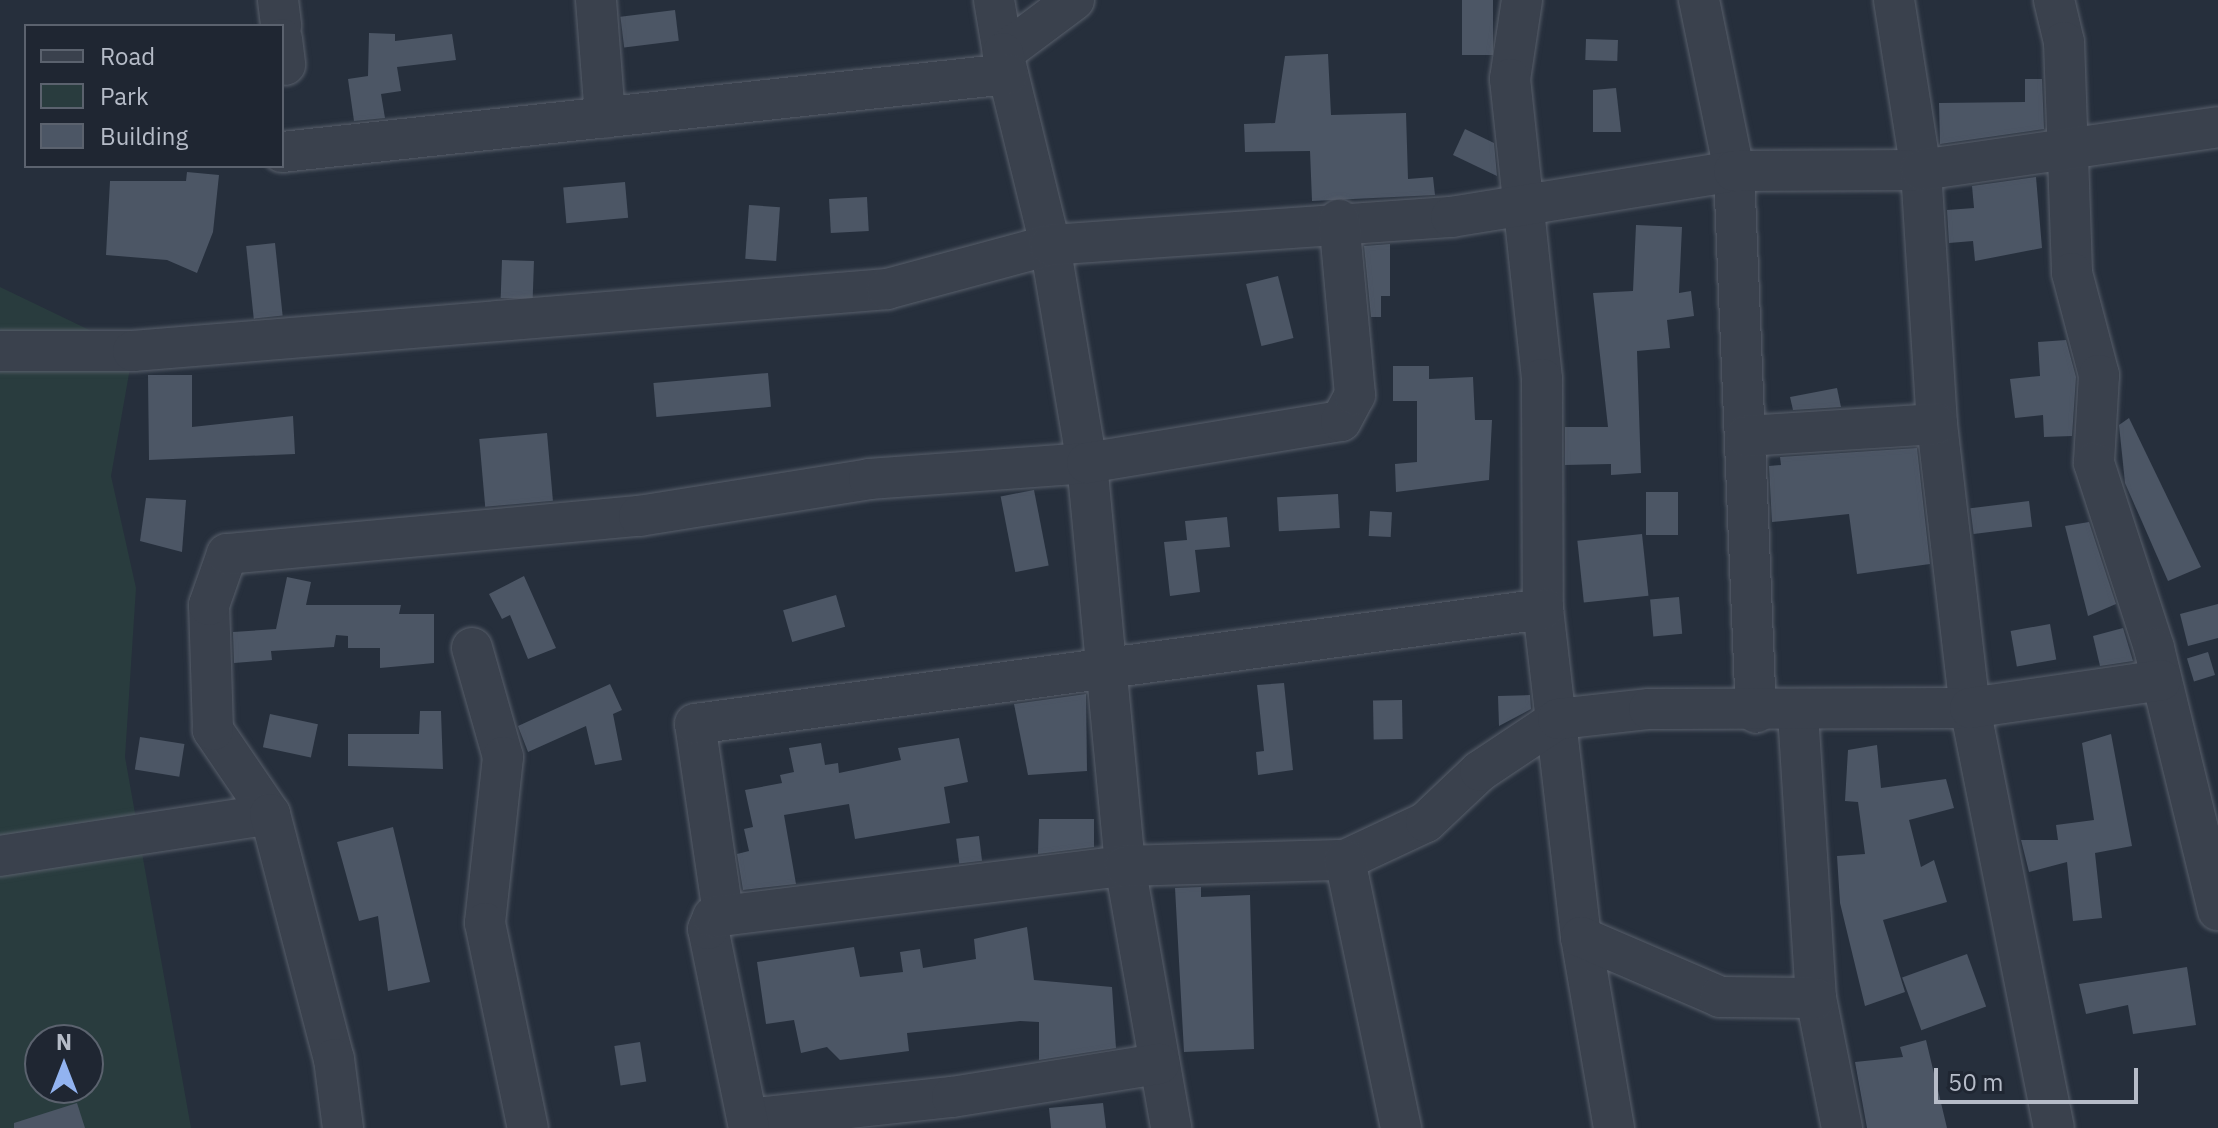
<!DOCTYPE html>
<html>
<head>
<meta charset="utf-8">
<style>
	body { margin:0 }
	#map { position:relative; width:2218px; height:1128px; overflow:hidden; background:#262f3c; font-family:"IBM Plex Sans",sans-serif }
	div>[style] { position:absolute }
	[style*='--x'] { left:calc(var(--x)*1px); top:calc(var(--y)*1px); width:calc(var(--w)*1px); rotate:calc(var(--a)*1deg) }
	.green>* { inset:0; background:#293c3e }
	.building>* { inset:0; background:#4c5665; transform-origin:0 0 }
	.roads { filter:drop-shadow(0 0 2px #585f6b) drop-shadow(0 0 2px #585f6b) }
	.minor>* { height:40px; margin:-20px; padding:0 20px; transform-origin:20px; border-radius:20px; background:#3a414d }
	span { translate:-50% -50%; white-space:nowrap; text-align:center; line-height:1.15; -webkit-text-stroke:8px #1f2632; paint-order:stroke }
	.legend { position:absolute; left:24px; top:24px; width:260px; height:144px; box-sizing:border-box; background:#1f2632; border:2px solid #5b626e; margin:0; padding:10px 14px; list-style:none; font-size:24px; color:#b6bcc8 }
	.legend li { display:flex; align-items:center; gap:16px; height:40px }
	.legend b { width:40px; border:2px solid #5b626e }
	.north { position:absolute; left:24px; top:1024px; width:80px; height:80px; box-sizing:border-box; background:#1f2632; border:2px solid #5b626e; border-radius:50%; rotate:0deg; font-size:22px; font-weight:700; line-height:32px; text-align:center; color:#b6bcc8 }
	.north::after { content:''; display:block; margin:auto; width:28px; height:36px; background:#92b3f0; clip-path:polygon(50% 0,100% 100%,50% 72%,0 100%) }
	.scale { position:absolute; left:1934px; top:1068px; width:204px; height:36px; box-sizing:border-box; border:4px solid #b6bcc8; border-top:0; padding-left:10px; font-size:24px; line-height:28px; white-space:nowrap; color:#b6bcc8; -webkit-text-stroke:6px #1f2632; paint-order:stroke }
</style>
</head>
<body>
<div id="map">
	<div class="green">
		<div style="clip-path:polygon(evenodd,0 287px,133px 351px,111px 476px,136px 588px,125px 757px,191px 1128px,0 1128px,0 287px,40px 1040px,88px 1040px,88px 1088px,40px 1088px,40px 1040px)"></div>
	</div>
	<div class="building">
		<div style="left:1462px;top:0;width:31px;height:55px"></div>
		<div style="left:675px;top:10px;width:31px;height:55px;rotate:83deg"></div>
		<div style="clip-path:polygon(369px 33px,395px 34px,395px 41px,452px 34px,456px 60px,397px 67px,401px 91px,381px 94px,385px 118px,354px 121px,348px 79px,368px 76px)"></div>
		<div style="left:1586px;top:39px;width:32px;height:21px;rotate:2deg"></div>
		<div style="clip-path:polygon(1328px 54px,1331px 115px,1406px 113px,1408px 179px,1433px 177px,1435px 195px,1312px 201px,1310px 151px,1245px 152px,1244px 124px,1275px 123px,1285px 56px)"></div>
		<div style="clip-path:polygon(2025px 79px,2042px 79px,2044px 129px,1940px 144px,1939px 103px,2025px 102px)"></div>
		<div style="clip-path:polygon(1616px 88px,1621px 132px,1593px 132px,1593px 90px)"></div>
		<div style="clip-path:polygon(1465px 129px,1494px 143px,1497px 176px,1453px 155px)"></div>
		<div style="clip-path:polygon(187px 172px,219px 175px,213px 232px,197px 273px,167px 260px,106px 255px,110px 181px,186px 181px)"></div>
		<div style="clip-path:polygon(2036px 177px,2042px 248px,1975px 261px,1973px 241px,1949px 243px,1947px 210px,1974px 208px,1972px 186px)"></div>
		<div style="left:625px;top:182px;width:36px;height:62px;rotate:85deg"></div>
		<div style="left:867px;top:197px;width:34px;height:38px;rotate:87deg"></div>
		<div style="left:749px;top:205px;width:31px;height:54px;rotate:4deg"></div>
		<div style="clip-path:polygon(1636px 225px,1682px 227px,1679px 293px,1691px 291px,1694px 316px,1667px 320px,1670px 348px,1637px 351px,1641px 473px,1611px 475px,1611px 464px,1565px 465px,1565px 427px,1608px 427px,1593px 293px,1633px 291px)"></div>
		<div style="left:275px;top:243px;width:73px;height:29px;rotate:84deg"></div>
		<div style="clip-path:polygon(1390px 244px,1390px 296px,1381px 296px,1381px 317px,1371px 317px,1364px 246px)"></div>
		<div style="left:502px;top:260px;width:32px;height:38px;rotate:2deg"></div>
		<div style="left:1278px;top:276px;width:64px;height:33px;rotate:76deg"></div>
		<div style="clip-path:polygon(2066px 340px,2076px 377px,2072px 436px,2044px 437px,2043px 415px,2015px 418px,2010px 379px,2040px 376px,2038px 342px)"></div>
		<div style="clip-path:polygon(1393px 366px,1429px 366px,1429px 379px,1473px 377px,1475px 420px,1492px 420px,1489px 480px,1396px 492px,1395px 464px,1417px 462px,1417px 401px,1393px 401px)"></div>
		<div style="left:768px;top:373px;width:34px;height:115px;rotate:85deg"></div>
		<div style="clip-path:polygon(148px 375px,192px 375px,192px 427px,293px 416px,295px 454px,149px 460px)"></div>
		<div style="clip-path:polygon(1837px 388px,1841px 407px,1793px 410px,1790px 397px)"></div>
		<div style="clip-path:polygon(2129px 418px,2201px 567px,2168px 581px,2125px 483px,2119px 425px)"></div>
		<div style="left:547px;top:433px;width:68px;height:68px;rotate:85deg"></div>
		<div style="clip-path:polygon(1917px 448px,1930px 564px,1857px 574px,1849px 514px,1772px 522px,1769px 466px,1781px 465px,1780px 457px)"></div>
		<div style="left:1034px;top:490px;width:77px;height:34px;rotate:79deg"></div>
		<div style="left:1646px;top:492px;width:32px;height:43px"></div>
		<div style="left:1338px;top:494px;width:34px;height:61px;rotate:87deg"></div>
		<div style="clip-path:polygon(146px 498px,186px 500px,182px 552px,140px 541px)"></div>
		<div style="left:2029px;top:501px;width:26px;height:59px;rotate:83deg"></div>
		<div style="left:1370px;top:511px;width:22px;height:25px;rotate:3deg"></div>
		<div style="clip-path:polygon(1227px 517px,1230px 547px,1195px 550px,1200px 592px,1170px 596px,1164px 542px,1187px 540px,1185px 521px)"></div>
		<div style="clip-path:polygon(2089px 522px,2116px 604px,2088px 616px,2065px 526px)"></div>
		<div style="left:1642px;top:534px;width:62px;height:65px;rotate:84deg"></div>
		<div style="clip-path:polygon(524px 576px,556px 648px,528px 659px,510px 615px,502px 619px,489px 594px)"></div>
		<div style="clip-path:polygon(287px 577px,311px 582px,306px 605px,401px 605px,399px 614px,434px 614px,434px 663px,380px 668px,380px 648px,348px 648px,348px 636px,336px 635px,334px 647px,271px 651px,272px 660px,234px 663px,233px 632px,276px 629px)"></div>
		<div style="left:836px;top:595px;width:33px;height:55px;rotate:74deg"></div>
		<div style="left:1679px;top:597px;width:37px;height:29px;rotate:85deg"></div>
		<div style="clip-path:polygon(2218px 604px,2218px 638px,2188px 646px,2180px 614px)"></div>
		<div style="left:2050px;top:624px;width:36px;height:40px;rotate:80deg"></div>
		<div style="clip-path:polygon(2123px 628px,2133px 661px,2100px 666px,2093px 636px)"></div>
		<div style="left:2208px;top:652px;width:24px;height:22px;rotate:73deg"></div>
		<div style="clip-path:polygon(1284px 683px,1293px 770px,1258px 775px,1256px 752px,1264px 751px,1257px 685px)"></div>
		<div style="clip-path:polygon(610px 684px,622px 710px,613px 714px,622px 760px,595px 765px,586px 726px,528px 752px,518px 726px)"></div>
		<div style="clip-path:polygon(1086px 694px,1087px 771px,1028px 775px,1014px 704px)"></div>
		<div style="clip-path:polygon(1530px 695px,1531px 709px,1499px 726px,1498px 696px)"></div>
		<div style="left:1402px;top:700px;width:39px;height:29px;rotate:89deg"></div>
		<div style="clip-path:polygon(420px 711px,441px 711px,443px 769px,348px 766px,348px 734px,419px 734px)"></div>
		<div style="left:270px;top:714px;width:49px;height:34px;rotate:12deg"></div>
		<div style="clip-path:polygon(2111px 734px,2132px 846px,2095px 853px,2102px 918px,2073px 921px,2067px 862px,2029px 872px,2021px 840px,2058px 840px,2056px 825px,2094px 820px,2082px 743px)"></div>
		<div style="left:140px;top:737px;width:45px;height:33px;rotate:9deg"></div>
		<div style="clip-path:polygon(959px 738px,968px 782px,944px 787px,950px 823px,855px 839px,849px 804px,784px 815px,796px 884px,743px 890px,737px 854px,749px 851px,744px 829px,753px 827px,745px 790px,782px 783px,780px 775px,794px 772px,789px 748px,821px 743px,825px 765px,838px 763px,839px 773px,901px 760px,898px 748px)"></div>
		<div style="clip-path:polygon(1877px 745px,1881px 788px,1946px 779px,1954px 808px,1909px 820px,1921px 867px,1934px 860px,1947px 902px,1883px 920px,1905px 992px,1865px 1006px,1840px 903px,1837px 856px,1865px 854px,1858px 802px,1845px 801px,1848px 750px)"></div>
		<div style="clip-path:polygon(1039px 819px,1094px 819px,1094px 847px,1038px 854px)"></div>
		<div style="clip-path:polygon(393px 827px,430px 982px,388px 991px,378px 916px,359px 921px,337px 842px)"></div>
		<div style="left:979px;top:836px;width:25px;height:23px;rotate:83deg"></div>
		<div style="clip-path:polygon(1201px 887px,1201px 897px,1250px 895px,1254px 1049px,1184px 1052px,1175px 888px)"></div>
		<div style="clip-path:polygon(1027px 927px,1034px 980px,1112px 987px,1116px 1048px,1039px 1060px,1039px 1022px,1020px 1021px,907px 1033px,909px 1051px,840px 1060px,827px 1047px,801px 1053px,794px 1020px,766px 1024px,757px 962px,854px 947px,860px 977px,903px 972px,900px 952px,920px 949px,923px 968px,976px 959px,974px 939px)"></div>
		<div style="left:1967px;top:954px;width:56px;height:69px;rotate:70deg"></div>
		<div style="clip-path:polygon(2187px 967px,2196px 1025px,2133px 1034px,2128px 1005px,2086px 1014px,2079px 984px)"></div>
		<div style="clip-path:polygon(1926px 1040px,1947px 1128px,1867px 1128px,1855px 1062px,1903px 1057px,1900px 1047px)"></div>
		<div style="left:640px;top:1042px;width:40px;height:26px;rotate:81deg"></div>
		<div style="clip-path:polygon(77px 1103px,85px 1128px,14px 1128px,14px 1123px)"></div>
		<div style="clip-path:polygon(1103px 1103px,1106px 1128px,1051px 1128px,1049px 1108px)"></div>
	</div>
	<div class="roads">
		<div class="minor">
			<div style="--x:278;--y:0;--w:26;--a:83"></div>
			<div style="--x:596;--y:0;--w:118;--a:85.6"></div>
			<div style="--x:994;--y:0;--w:54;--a:80.4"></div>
			<div style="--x:1074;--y:0;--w:89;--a:143.3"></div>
			<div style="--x:1003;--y:53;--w:198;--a:76.2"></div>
			<div style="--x:1050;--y:245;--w:221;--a:80.4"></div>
			<div style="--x:1087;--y:463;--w:405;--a:84.6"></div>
			<div style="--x:1125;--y:866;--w:266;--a:80"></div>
			<div style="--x:1522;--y:0;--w:80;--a:98.6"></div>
			<div style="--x:1510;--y:79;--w:302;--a:83.9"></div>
			<div style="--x:1542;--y:379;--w:230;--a:89.8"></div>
			<div style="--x:1543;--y:609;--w:330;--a:83.4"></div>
			<div style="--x:1581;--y:937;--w:194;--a:80.2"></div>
			<div style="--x:1699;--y:0;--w:175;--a:78.4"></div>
			<div style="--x:1734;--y:171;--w:542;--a:87.68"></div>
			<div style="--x:1894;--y:0;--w:172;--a:81"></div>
			<div style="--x:1921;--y:170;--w:255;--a:86.4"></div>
			<div style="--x:1937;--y:424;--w:286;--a:83.4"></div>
			<div style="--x:1970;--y:708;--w:428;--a:78.7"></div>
			<div style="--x:2054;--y:0;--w:43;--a:76.6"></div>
			<div style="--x:2064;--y:42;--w:231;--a:88"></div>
			<div style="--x:2072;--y:273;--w:106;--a:75.2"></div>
			<div style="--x:2099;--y:375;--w:88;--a:93.3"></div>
			<div style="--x:2094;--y:463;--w:194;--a:72"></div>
			<div style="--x:2154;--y:648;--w:270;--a:76.3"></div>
			<div style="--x:282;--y:39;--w:26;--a:83"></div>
			<div style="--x:282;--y:152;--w:730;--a:-6.13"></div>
			<div style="--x:0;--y:351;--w:133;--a:0"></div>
			<div style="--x:133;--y:351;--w:757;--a:-4.7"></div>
			<div style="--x:887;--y:289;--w:169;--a:-15.1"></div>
			<div style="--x:1050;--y:245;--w:402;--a:-4"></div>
			<div style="--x:1451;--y:217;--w:287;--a:-9.2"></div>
			<div style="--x:1734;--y:171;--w:187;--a:-0.3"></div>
			<div style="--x:1921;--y:170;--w:300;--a:-8.2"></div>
			<div style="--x:1746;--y:436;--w:191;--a:-3.6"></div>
			<div style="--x:472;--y:648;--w:113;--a:74.1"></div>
			<div style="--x:503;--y:757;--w:167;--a:96.2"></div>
			<div style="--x:485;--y:923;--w:209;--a:78.2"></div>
			<div style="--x:1798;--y:713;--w:286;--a:86.4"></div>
			<div style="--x:1816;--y:998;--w:133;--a:78.7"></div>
			<div style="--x:270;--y:814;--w:102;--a:-124.2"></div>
			<div style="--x:213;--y:730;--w:125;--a:-91.8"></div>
			<div style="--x:209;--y:605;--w:54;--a:-70.6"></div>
			<div style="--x:227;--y:554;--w:414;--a:-5.3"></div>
			<div style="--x:639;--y:516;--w:233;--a:-9.1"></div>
			<div style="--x:869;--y:479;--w:219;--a:-4.2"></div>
			<div style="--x:1087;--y:463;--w:257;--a:-9.4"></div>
			<div style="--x:1341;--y:421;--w:30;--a:-62"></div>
			<div style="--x:1355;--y:395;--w:176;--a:-95.2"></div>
			<div style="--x:0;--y:856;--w:273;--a:-8.8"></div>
			<div style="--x:270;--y:814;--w:253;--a:75.4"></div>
			<div style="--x:334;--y:1059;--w:70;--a:82.6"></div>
			<div style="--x:1345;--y:860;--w:89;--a:-25.1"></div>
			<div style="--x:1426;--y:822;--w:74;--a:-43.4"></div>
			<div style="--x:1480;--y:771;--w:94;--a:-33.7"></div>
			<div style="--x:1558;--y:719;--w:92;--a:-6.3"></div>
			<div style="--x:1649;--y:709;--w:321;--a:-0.2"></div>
			<div style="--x:1970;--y:708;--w:193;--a:-8.3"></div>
			<div style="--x:723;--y:913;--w:191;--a:-98.4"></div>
			<div style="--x:695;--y:724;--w:856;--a:-7.72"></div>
			<div style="--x:1581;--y:937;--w:151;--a:23.3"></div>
			<div style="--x:1720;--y:997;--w:96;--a:0.6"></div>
			<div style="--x:748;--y:1119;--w:205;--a:-6.2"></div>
			<div style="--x:952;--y:1097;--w:210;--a:-9.1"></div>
			<div style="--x:749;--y:1128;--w:203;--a:-101.6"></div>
			<div style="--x:708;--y:929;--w:13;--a:-67"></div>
			<div style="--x:713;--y:917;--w:415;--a:-7.1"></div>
			<div style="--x:1125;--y:866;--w:220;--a:-1.6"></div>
			<div style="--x:1345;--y:860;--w:274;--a:78.2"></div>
		</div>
	</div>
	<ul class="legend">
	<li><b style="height:10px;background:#3a414d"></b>Road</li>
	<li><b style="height:22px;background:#293c3e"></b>Park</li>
	<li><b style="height:22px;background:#4c5665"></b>Building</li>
	</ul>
	<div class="north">N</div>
	<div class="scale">50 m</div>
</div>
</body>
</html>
